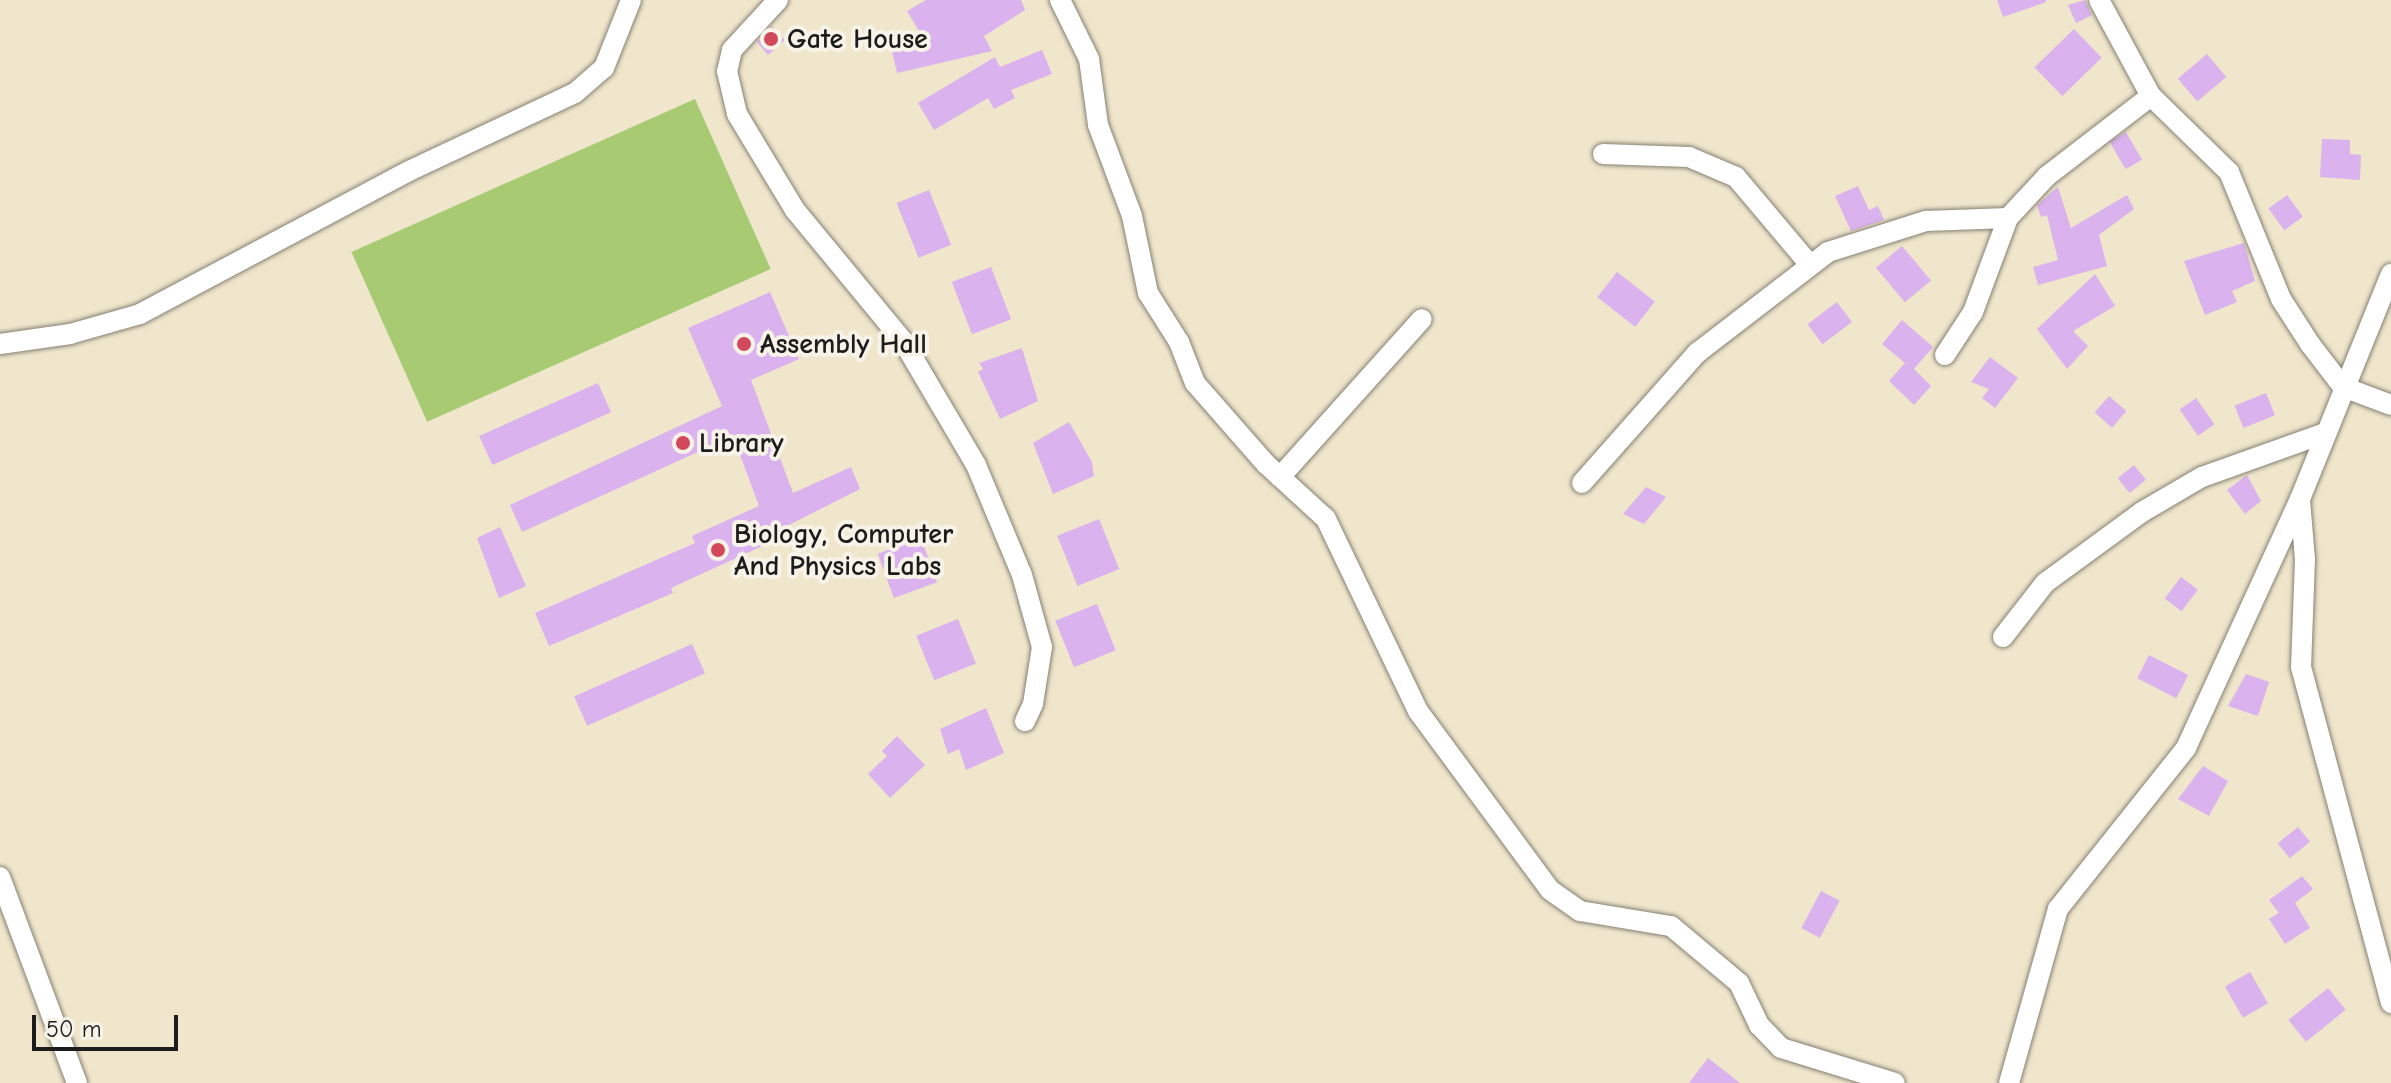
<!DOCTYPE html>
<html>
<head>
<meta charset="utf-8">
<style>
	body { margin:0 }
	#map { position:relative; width:2391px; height:1083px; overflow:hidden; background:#efe6cc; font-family:"Comic Neue",sans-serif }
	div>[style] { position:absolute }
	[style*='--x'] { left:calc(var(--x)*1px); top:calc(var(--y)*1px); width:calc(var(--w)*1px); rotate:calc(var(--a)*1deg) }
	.green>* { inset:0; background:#a8ca73; transform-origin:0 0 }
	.building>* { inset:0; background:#dab2ed; transform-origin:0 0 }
	.roads { filter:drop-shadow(0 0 2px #868174) drop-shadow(0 0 2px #868174) }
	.minor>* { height:20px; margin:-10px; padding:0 10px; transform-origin:10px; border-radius:10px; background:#fff }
	.dots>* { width:22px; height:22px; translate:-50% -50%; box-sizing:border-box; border:4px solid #f7f3e8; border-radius:50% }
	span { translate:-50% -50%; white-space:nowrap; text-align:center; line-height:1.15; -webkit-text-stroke:8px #f7f3e8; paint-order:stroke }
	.poi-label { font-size:28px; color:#1c1c1c; font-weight:700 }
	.left { translate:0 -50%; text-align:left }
	.scale { position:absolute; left:32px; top:1015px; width:146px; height:36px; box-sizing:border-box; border:4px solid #1c1c1c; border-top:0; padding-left:10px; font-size:24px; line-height:28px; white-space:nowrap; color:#1c1c1c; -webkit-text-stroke:6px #f7f3e8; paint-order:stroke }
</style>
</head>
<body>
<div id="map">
	<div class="green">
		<div style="left:695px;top:99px;width:186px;height:376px;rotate:66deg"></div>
	</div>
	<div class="building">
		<div style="clip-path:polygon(926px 0,1021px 0,1025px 10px,984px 36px,992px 51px,897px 73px,892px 51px,926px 43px,907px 11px)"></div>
		<div style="clip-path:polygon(1997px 0,2046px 0,2046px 2px,2003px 17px)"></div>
		<div style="clip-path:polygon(2085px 0,2092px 15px,2076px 23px,2068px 5px)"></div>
		<div style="clip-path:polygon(772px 26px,785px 40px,768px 55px,757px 42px)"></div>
		<div style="left:2074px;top:29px;width:40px;height:55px;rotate:46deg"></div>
		<div style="clip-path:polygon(1042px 50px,1052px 74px,1011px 90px,1015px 98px,994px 109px,988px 98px,934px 130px,918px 103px,995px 57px,1000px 67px)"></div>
		<div style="left:2207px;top:54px;width:30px;height:38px;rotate:50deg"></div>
		<div style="left:2126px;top:132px;width:32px;height:19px;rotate:60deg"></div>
		<div style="clip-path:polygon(2322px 139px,2350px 140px,2350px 154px,2361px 155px,2360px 180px,2320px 177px)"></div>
		<div style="clip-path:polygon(1858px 186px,1869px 210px,1878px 206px,1884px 220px,1851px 231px,1835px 196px)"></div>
		<div style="clip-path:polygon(2058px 187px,2071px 228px,2127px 195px,2134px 209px,2099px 235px,2107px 266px,2038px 285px,2033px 267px,2058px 260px,2047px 215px,2041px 217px,2037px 205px)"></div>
		<div style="left:929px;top:190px;width:59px;height:35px;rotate:68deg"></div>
		<div style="left:2287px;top:195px;width:27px;height:23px;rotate:54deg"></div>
		<div style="clip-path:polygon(2244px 243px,2255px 281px,2232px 291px,2237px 302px,2205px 315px,2184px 261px)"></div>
		<div style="left:1902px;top:246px;width:45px;height:34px;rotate:50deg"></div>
		<div style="left:991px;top:267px;width:56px;height:42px;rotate:69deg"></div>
		<div style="left:1617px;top:272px;width:48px;height:32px;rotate:38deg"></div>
		<div style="clip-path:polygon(2095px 274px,2115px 306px,2073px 331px,2088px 346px,2067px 369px,2037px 329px)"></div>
		<div style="clip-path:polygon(770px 292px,799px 359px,751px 380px,793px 493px,851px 467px,860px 489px,781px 529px,784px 536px,671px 588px,673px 593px,549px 646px,535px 613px,695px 543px,692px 536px,759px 506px,733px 436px,522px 532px,510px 505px,722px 406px,688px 328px)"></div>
		<div style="left:1837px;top:302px;width:25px;height:37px;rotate:53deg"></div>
		<div style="clip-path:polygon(1902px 320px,1933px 347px,1914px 369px,1931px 386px,1914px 405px,1889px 381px,1905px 363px,1882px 344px)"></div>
		<div style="clip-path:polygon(1022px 348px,1038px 401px,1000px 419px,978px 372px,983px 369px,979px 363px)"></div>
		<div style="clip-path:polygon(1990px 357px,2018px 378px,1995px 408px,1982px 398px,1989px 389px,1971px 382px)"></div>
		<div style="left:598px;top:383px;width:32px;height:130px;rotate:66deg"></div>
		<div style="left:2266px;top:393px;width:24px;height:34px;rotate:68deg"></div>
		<div style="left:2109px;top:396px;width:23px;height:22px;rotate:41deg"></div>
		<div style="left:2196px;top:398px;width:32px;height:20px;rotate:55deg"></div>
		<div style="clip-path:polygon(1069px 422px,1092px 462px,1094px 476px,1053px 494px,1033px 443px)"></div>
		<div style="left:2134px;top:465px;width:19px;height:21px;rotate:51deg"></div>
		<div style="clip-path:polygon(2247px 475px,2261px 501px,2245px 514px,2227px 490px)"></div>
		<div style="clip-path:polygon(1646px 487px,1666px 497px,1644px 524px,1623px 514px)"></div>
		<div style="left:1099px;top:519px;width:54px;height:45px;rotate:68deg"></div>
		<div style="clip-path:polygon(500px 527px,526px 586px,499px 598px,477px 538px)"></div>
		<div style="left:921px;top:538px;width:47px;height:46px;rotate:70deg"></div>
		<div style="left:2181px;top:577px;width:21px;height:27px;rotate:37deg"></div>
		<div style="left:1097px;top:604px;width:50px;height:45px;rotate:68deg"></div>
		<div style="left:958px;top:619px;width:48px;height:45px;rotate:68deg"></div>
		<div style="left:692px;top:644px;width:32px;height:129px;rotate:66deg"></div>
		<div style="left:2149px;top:655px;width:44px;height:26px;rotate:27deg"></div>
		<div style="clip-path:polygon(2246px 674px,2269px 682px,2258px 716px,2228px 706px)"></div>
		<div style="clip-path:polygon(986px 708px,1004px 753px,966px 770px,959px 749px,948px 754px,940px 729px)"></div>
		<div style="clip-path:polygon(897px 736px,925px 765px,890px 798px,868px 774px,887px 756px,882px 751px)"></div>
		<div style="clip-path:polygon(2203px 766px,2228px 781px,2209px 816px,2178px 799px)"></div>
		<div style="left:2298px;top:827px;width:19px;height:26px;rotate:51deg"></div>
		<div style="clip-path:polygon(2302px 876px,2313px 889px,2295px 903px,2310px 928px,2285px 944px,2269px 919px,2279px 913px,2269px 900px)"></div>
		<div style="left:1821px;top:891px;width:21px;height:42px;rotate:28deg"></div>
		<div style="left:2250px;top:972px;width:36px;height:29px;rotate:60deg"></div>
		<div style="left:2328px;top:988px;width:28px;height:51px;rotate:51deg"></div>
		<div style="clip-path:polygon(1708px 1058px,1740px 1083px,1689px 1083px)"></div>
	</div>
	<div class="roads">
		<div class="minor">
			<div style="--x:778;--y:0;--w:68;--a:132.6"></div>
			<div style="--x:732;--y:50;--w:22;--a:103"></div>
			<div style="--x:727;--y:71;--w:44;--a:76.9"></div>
			<div style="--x:737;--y:114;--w:112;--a:58.9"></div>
			<div style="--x:795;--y:210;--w:170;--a:50.5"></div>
			<div style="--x:903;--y:341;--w:144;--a:59.5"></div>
			<div style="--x:976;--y:465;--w:119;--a:67.3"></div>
			<div style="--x:1022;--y:575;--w:75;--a:74.5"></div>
			<div style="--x:1042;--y:647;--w:58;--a:99"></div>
			<div style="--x:1033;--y:704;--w:19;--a:115"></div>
			<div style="--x:1060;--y:0;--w:66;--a:63.8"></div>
			<div style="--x:1089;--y:59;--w:67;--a:82.2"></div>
			<div style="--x:1098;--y:125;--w:97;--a:69.5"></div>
			<div style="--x:1132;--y:216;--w:79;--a:78.3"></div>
			<div style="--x:1148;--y:293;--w:58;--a:57.7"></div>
			<div style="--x:1179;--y:342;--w:44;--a:68.7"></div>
			<div style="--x:1195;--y:383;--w:108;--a:48.8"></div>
			<div style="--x:1266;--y:464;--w:81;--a:42.5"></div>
			<div style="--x:1326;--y:519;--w:213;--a:64.4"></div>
			<div style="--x:1418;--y:711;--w:222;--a:53.6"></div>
			<div style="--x:1550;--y:890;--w:37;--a:35"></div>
			<div style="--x:1580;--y:911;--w:92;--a:9.4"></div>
			<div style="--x:1671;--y:926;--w:89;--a:40"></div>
			<div style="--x:1739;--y:983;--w:47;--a:64.5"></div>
			<div style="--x:1759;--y:1025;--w:32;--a:46"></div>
			<div style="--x:1781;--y:1048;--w:119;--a:17.1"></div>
			<div style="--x:2099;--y:0;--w:109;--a:61.6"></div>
			<div style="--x:2151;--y:96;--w:109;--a:44.3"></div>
			<div style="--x:2229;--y:172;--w:137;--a:67.7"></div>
			<div style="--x:2281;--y:299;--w:54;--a:57.2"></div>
			<div style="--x:2310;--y:344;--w:54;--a:52.5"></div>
			<div style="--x:2343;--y:387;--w:51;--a:20.6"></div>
			<div style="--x:1603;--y:154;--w:86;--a:2"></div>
			<div style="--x:1689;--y:157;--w:51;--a:23.1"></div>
			<div style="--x:1736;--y:177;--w:115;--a:49.9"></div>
			<div style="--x:0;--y:344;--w:71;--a:-8.1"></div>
			<div style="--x:70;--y:334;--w:73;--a:-15.9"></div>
			<div style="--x:140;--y:314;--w:305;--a:-28"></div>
			<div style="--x:409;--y:171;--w:183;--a:-25.2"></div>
			<div style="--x:575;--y:93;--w:38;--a:-41"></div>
			<div style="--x:604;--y:68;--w:73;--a:-68.3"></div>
			<div style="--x:1945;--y:355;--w:51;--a:-56.9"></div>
			<div style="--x:1973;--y:312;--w:100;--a:-69.6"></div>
			<div style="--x:2008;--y:218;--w:57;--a:-47.1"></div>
			<div style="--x:2047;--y:176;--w:131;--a:-37.6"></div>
			<div style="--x:1280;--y:477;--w:212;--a:-48.1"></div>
			<div style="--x:1582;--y:483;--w:174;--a:-48.5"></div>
			<div style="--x:1697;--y:353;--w:165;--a:-37.6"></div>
			<div style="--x:1828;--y:252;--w:103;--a:-17.6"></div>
			<div style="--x:1926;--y:221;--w:82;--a:-2.1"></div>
			<div style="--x:2300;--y:500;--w:59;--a:85.2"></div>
			<div style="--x:2305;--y:559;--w:108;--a:92.1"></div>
			<div style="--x:2301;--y:667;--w:348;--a:75"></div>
			<div style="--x:2003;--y:637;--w:68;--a:-52.1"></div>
			<div style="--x:2045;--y:583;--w:120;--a:-36.2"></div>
			<div style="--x:2142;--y:512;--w:69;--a:-30.3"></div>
			<div style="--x:2202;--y:477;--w:131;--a:-19.7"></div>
			<div style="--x:0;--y:877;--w:220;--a:69.5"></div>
			<div style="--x:2009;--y:1083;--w:181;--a:-74.3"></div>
			<div style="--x:2058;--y:909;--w:206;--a:-51.5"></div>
			<div style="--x:2186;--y:748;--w:274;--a:-65.4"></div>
			<div style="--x:2300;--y:499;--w:243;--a:-68"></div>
		</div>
	</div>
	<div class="dots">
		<div style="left:771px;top:39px;background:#d1495b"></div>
		<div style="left:744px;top:344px;background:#d1495b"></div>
		<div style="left:683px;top:443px;background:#d1495b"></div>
		<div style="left:718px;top:550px;background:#d1495b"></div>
	</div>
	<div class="poi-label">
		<span class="left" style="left:787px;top:39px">Gate House</span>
		<span class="left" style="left:760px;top:344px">Assembly Hall</span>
		<span class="left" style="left:699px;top:443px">Library</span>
		<span class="left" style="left:734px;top:550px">Biology, Computer<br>And Physics Labs</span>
	</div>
	<div class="scale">50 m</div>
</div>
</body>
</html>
